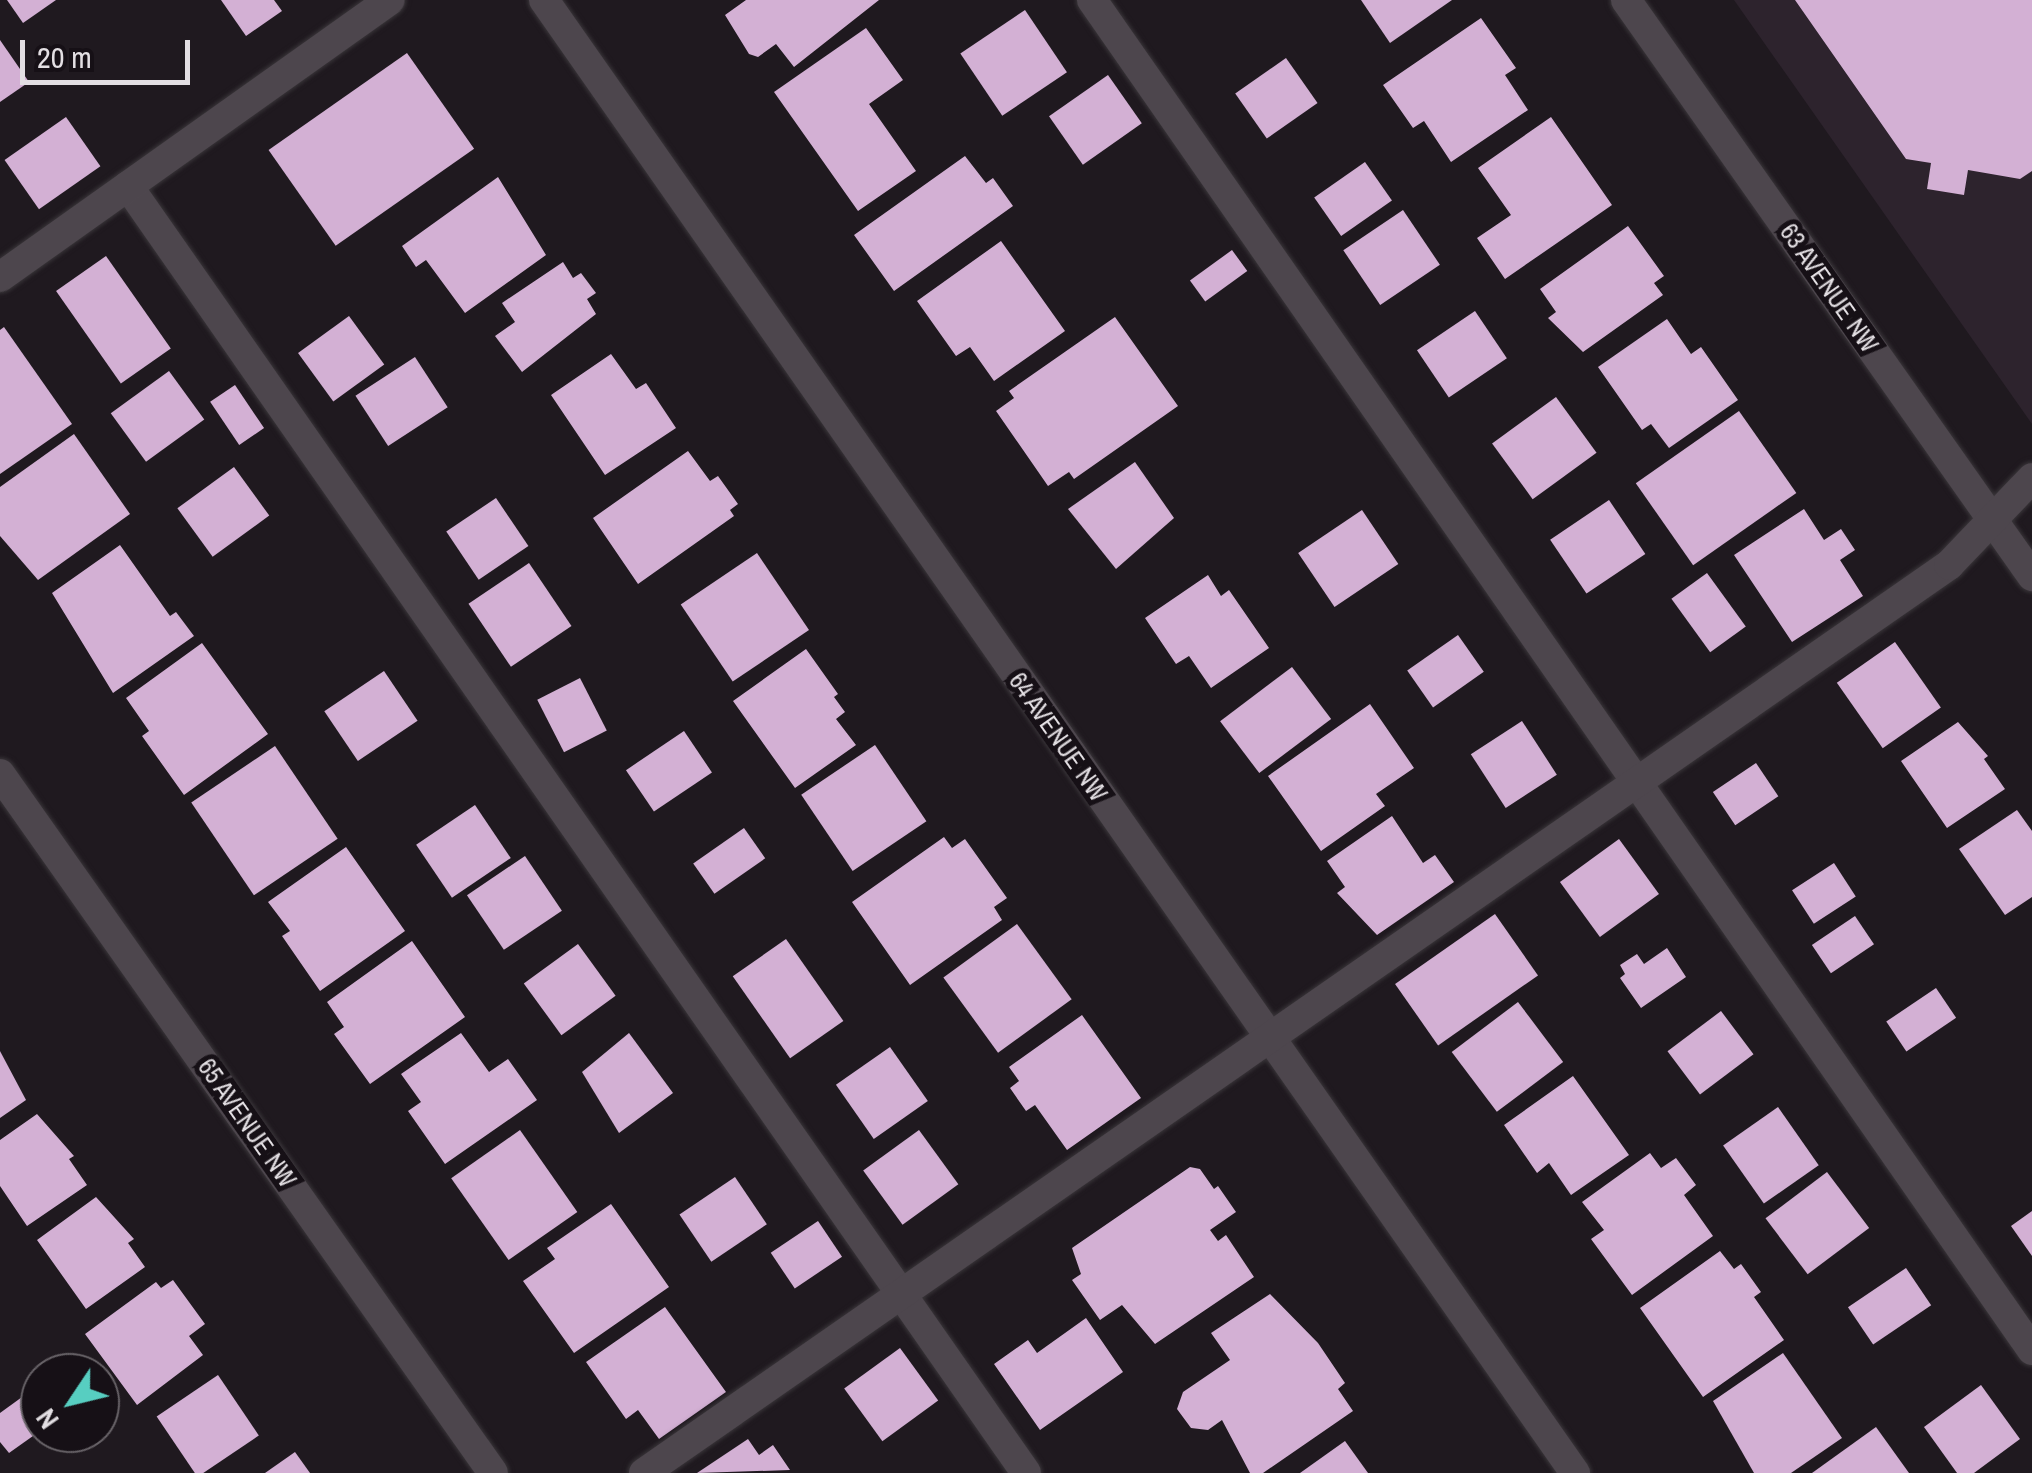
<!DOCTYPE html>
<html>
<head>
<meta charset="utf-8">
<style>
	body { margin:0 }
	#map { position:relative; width:2032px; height:1473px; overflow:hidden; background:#1f191f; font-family:"Archivo Narrow",sans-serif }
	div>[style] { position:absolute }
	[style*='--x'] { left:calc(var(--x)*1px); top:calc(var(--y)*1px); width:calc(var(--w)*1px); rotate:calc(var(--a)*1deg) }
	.built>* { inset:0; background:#2d232d }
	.building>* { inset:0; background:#d3b0d4; transform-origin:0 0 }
	.roads { filter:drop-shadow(0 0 2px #393539) drop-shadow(0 0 2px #393539) }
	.minor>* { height:30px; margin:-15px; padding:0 15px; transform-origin:15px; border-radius:15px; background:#4d464d }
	span { translate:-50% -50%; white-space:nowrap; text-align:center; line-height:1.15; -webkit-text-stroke:10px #161016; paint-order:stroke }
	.street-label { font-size:25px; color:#e3dfe3 }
	.north { position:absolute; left:20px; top:1353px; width:100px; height:100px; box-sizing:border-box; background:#161016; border:2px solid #686368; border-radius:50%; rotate:235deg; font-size:28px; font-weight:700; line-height:40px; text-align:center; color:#e3dfe3 }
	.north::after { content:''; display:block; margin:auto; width:35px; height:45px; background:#57cec1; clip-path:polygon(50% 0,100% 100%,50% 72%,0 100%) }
	.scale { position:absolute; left:20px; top:40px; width:170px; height:45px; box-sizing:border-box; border:5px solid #e3dfe3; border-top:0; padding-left:12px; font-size:30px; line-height:35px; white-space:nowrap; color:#e3dfe3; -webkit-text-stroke:8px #161016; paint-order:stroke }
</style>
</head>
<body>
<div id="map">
	<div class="built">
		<div style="clip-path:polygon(1734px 0,2032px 0,2032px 424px)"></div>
	</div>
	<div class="building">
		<div style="clip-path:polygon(7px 0,56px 0,23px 23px)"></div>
		<div style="clip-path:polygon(221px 0,274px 0,282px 11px,246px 36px)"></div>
		<div style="clip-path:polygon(746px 0,879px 0,794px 67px,776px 44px,758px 57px,749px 54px,725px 15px)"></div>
		<div style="clip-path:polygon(1361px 0,1452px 0,1390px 43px)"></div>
		<div style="clip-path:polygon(1795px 0,2032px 0,2032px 171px,2020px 179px,1968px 170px,1964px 195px,1927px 189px,1931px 163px,1906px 159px)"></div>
		<div style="left:1025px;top:10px;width:75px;height:78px;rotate:56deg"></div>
		<div style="clip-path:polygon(1481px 18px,1516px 68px,1505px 75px,1528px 110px,1451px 162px,1424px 121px,1413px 128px,1383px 85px)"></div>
		<div style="clip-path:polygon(866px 28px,903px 80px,869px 104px,916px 171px,858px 211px,774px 92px)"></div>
		<div style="clip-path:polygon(0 40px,29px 82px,0 102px)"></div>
		<div style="left:407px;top:53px;width:117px;height:169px;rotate:55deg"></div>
		<div style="left:1286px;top:58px;width:55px;height:62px;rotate:55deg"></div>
		<div style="left:1108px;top:75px;width:59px;height:72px;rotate:55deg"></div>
		<div style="left:66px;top:117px;width:60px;height:75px;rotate:55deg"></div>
		<div style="clip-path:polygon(1551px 117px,1612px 205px,1505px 279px,1477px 238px,1511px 215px,1478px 168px)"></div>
		<div style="clip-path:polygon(965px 156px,986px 183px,993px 178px,1013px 206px,894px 291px,854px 235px)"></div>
		<div style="left:1365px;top:162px;width:47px;height:62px;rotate:55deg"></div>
		<div style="clip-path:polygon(498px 177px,546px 255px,465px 313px,426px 260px,416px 267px,402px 246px)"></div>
		<div style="left:1403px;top:210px;width:66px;height:72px;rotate:56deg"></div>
		<div style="clip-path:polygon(1628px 226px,1664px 276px,1654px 283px,1663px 295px,1583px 352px,1548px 318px,1556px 312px,1540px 289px)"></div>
		<div style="clip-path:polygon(1001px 241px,1065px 331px,994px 381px,970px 347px,956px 356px,917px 301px)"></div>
		<div style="left:1232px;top:250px;width:26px;height:52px;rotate:54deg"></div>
		<div style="left:106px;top:256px;width:113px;height:61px;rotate:55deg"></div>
		<div style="clip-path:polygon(563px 262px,573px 278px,581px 273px,596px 293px,587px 299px,596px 314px,522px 372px,495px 336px,515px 322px,502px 303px)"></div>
		<div style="left:1475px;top:311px;width:57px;height:70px;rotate:56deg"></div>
		<div style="left:349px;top:316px;width:60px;height:63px;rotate:54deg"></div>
		<div style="clip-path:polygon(1115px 317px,1178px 406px,1074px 479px,1069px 472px,1048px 486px,996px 411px,1014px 398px,1009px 391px)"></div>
		<div style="clip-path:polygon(1667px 319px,1691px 354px,1701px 347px,1738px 400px,1669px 448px,1651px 424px,1642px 430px,1598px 367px)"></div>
		<div style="clip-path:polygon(4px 327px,72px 424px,0 474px,0 330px)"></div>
		<div style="clip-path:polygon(611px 354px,636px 389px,646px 383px,676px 428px,605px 475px,551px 395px)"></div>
		<div style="left:415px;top:357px;width:60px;height:71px;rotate:57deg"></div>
		<div style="left:169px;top:371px;width:60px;height:72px;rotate:54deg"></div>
		<div style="left:235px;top:385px;width:52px;height:30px;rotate:56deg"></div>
		<div style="left:1556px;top:397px;width:69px;height:79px;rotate:54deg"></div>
		<div style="left:1739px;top:411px;width:100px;height:126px;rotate:55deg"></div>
		<div style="clip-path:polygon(74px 434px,130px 514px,38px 580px,0 536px,0 487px)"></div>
		<div style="clip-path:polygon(688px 451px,710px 481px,718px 476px,738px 504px,730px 510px,734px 516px,638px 584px,593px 518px)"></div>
		<div style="clip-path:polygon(1135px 462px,1174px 518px,1116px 569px,1068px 509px)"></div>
		<div style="left:234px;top:467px;width:60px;height:70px;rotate:54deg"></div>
		<div style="left:496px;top:498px;width:58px;height:60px;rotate:56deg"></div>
		<div style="left:1609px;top:500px;width:65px;height:71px;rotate:56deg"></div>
		<div style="clip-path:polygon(1804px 509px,1824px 540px,1841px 529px,1855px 550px,1840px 560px,1863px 596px,1792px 642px,1734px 555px)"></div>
		<div style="left:1362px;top:510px;width:65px;height:77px;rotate:56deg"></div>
		<div style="clip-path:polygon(120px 545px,170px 616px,176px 612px,194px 636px,113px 693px,52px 593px)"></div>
		<div style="left:757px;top:553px;width:93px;height:92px;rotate:56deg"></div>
		<div style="left:529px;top:563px;width:76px;height:73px;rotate:56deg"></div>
		<div style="left:1707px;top:573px;width:66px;height:44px;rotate:54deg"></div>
		<div style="clip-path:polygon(1208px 575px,1221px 596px,1229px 590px,1269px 648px,1211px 688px,1189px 656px,1176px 664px,1145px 618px)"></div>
		<div style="left:1458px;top:635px;width:45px;height:62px;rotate:55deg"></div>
		<div style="left:1895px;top:642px;width:80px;height:71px;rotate:55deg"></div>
		<div style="clip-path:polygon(202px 643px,268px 734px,184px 795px,142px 736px,149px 731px,126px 698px)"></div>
		<div style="clip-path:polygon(806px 649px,838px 694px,834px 697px,845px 712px,836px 719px,856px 745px,795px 788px,733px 701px)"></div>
		<div style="left:1292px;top:667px;width:65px;height:90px;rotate:53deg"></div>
		<div style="left:384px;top:671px;width:60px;height:72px;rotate:56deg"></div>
		<div style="left:580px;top:678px;width:59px;height:48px;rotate:63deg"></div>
		<div style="clip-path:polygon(1370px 704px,1414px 768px,1376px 794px,1385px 806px,1321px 851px,1268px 776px)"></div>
		<div style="left:1522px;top:721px;width:64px;height:61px;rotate:57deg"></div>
		<div style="clip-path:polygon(1958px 722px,1988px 756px,1984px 759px,2005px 789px,1947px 828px,1901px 761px)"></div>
		<div style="left:684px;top:731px;width:50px;height:70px;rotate:56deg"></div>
		<div style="left:875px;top:745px;width:92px;height:89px;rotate:56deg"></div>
		<div style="left:275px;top:746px;width:112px;height:101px;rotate:56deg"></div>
		<div style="left:1756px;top:763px;width:40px;height:52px;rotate:56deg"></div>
		<div style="left:475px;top:805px;width:64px;height:71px;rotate:56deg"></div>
		<div style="clip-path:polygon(2017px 810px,2032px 831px,2032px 897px,2005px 915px,1959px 849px)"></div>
		<div style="clip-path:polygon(1392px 816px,1423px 863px,1435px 855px,1454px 882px,1377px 935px,1337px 893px,1345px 887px,1327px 861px)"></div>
		<div style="left:744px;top:828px;width:37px;height:62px;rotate:55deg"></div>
		<div style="clip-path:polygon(944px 837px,952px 848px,965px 839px,1007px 898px,994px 907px,1002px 920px,910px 985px,852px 902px)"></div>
		<div style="left:1619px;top:839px;width:68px;height:73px;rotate:54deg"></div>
		<div style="clip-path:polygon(346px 847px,405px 931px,320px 991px,282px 936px,290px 931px,268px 902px)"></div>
		<div style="left:525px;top:856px;width:66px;height:70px;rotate:56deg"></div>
		<div style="left:1834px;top:863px;width:40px;height:50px;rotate:57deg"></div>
		<div style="left:1495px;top:914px;width:75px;height:122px;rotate:55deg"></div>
		<div style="left:1855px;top:916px;width:34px;height:52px;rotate:56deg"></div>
		<div style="left:1017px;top:924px;width:93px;height:91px;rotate:54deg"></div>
		<div style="left:786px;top:939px;width:100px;height:65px;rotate:55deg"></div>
		<div style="clip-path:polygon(412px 941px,465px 1017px,370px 1084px,334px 1034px,344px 1027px,327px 1002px)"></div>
		<div style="left:578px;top:944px;width:64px;height:67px;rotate:54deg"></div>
		<div style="clip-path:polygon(1667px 948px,1686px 977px,1641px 1008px,1620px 978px,1625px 974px,1620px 965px,1637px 954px,1644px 964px)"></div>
		<div style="left:1936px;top:988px;width:36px;height:60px;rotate:56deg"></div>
		<div style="left:1518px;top:1002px;width:75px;height:83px;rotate:53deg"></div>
		<div style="left:1721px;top:1011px;width:54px;height:67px;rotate:53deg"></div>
		<div style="clip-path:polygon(1082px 1015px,1141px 1098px,1067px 1150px,1035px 1105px,1026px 1111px,1010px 1088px,1019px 1081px,1009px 1067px)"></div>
		<div style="clip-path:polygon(461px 1033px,489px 1072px,508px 1059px,537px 1100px,445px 1164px,408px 1111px,421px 1102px,401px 1074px)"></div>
		<div style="clip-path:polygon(629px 1033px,673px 1093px,619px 1133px,582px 1072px)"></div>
		<div style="left:890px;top:1047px;width:66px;height:66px;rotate:55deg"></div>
		<div style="clip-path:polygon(0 1051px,26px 1100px,0 1118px)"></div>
		<div style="clip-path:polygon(1573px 1076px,1629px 1155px,1571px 1195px,1549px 1163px,1537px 1173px,1504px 1125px)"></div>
		<div style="left:1778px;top:1107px;width:71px;height:67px;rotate:55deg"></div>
		<div style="clip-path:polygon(37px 1114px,74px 1156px,69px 1159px,87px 1185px,27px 1226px,0 1186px,0 1140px)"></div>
		<div style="left:520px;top:1130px;width:100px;height:84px;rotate:55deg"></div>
		<div style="left:919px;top:1130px;width:67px;height:69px;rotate:54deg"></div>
		<div style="clip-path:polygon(1650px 1153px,1661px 1168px,1676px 1158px,1696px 1185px,1684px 1195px,1713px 1236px,1632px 1295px,1591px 1239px,1604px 1230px,1582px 1202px)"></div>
		<div style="clip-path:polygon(1190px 1167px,1200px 1169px,1214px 1189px,1218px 1186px,1236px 1212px,1210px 1230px,1218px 1241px,1226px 1235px,1254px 1277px,1155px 1344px,1122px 1305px,1100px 1320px,1072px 1280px,1081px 1274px,1072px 1248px)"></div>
		<div style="left:1827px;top:1172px;width:70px;height:77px;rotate:53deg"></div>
		<div style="left:735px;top:1177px;width:57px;height:67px;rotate:56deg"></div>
		<div style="clip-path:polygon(96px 1197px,134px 1239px,128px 1243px,145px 1267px,86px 1309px,37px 1240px)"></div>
		<div style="clip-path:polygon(611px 1204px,669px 1287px,574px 1353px,523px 1281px,555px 1259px,547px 1248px)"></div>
		<div style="clip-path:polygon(2032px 1211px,2032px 1256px,2011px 1226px)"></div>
		<div style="left:818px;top:1221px;width:43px;height:57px;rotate:56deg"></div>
		<div style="clip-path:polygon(1720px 1251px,1734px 1269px,1741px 1264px,1761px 1292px,1754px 1297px,1784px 1340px,1703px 1397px,1640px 1308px)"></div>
		<div style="left:1906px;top:1268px;width:45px;height:70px;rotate:56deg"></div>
		<div style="clip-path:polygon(173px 1280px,205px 1324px,189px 1336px,203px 1355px,137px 1405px,85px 1334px,156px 1282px,161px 1288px)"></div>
		<div style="clip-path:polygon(1270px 1294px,1318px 1343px,1345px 1383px,1338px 1389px,1353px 1411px,1263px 1473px,1250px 1473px,1222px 1420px,1208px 1430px,1191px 1428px,1177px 1409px,1183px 1392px,1230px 1360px,1211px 1333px)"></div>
		<div style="clip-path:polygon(665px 1307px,726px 1392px,659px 1439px,638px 1410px,626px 1419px,586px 1362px)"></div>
		<div style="clip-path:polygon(1086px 1318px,1123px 1372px,1040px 1430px,994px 1364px,1028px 1340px,1037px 1353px)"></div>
		<div style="left:900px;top:1348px;width:65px;height:69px;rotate:54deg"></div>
		<div style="clip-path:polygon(1783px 1353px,1842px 1438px,1791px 1473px,1754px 1473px,1713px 1401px)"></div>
		<div style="left:218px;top:1375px;width:73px;height:74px;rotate:56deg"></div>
		<div style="clip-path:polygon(40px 1384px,40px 1431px,9px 1453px,0 1442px,0 1413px)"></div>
		<div style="clip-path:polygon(1981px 1385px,2020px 1439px,1974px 1473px,1957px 1473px,1924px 1427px)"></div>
		<div style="clip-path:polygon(1876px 1427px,1909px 1473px,1812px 1473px)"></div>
		<div style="clip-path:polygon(748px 1439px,759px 1455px,773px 1445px,790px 1470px,697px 1473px)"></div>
		<div style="clip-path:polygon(1345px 1441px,1368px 1473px,1300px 1473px)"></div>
		<div style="clip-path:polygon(295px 1452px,310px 1473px,265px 1473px)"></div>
	</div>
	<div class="roads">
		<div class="minor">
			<div style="--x:544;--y:0;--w:1798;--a:55.01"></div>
			<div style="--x:1092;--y:0;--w:1645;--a:55.15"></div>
			<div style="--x:1626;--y:0;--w:705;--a:54.82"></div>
			<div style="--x:128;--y:186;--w:1569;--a:55.09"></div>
			<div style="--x:0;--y:277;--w:478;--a:-35.4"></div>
			<div style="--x:0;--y:774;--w:855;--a:54.8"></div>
			<div style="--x:644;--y:1473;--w:1590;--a:-34.83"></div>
			<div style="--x:1949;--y:565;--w:120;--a:-46.3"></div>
		</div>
	</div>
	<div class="street-label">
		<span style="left:1829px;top:288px;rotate:55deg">63 AVENUE NW</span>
		<span style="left:1058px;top:737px;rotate:55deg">64 AVENUE NW</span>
		<span style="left:247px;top:1123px;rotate:55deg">65 AVENUE NW</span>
	</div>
	<div class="north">N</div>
	<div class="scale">20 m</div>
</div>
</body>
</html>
